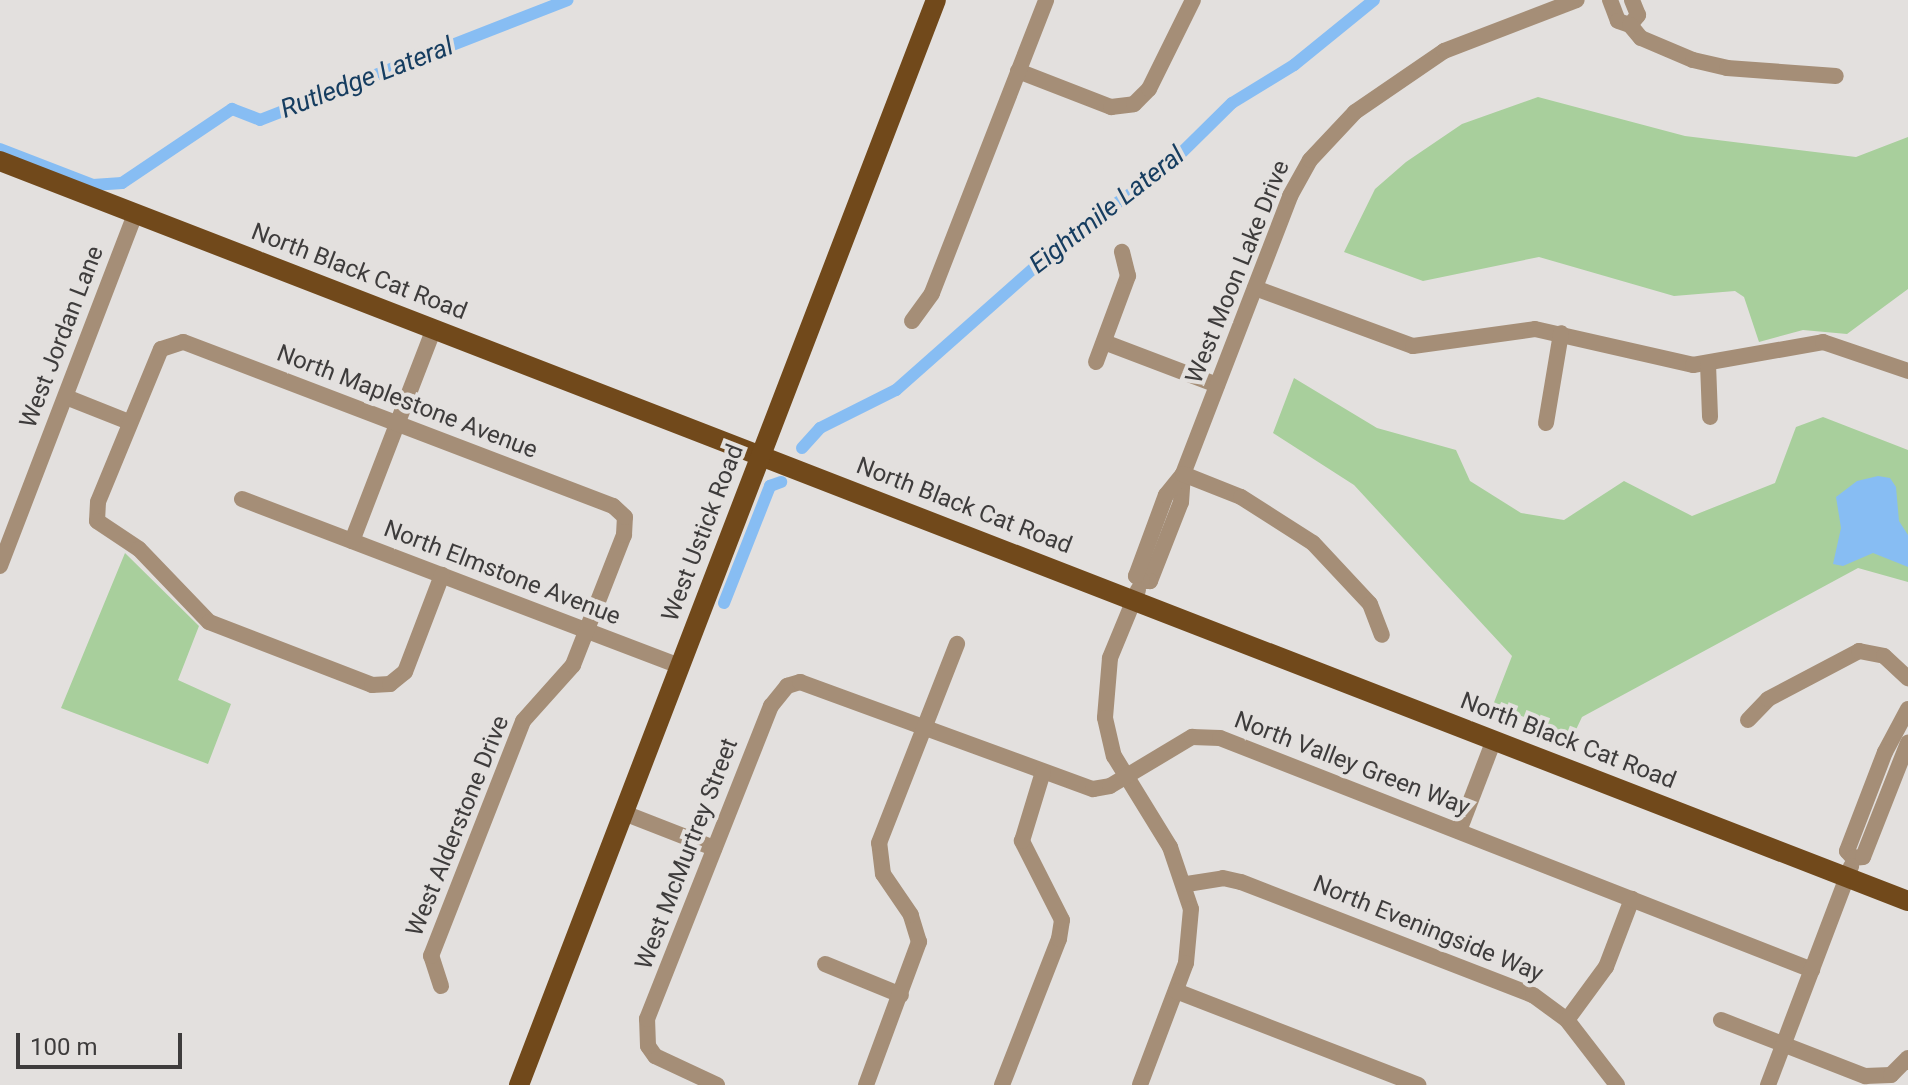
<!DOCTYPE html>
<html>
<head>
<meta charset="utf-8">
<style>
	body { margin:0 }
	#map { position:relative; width:1908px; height:1085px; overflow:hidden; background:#e3e0de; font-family:Roboto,sans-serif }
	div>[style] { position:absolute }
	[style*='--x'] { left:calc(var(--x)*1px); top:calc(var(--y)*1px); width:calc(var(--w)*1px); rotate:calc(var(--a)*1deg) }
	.green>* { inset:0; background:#a8cf9c }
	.water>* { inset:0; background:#87bdf3 }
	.canal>* { height:12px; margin:-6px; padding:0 6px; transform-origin:6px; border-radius:6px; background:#87bdf3 }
	.minor>* { height:16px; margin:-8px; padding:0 8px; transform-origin:8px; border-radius:8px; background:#a58e77 }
	.major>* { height:20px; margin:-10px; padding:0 10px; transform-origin:10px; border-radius:10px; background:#71491b }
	span { translate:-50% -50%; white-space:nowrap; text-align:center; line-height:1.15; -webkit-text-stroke:8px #e3e0de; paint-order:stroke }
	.street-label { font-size:24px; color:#3e3c3c }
	.water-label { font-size:26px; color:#163d60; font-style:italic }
	.scale { position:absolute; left:16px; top:1033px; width:166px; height:36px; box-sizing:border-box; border:4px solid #3e3c3c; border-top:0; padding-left:10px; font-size:24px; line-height:28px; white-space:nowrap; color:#3e3c3c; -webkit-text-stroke:6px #e3e0de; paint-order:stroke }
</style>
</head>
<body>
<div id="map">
	<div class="green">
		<div style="clip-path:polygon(1538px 97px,1685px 136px,1856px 157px,1908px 137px,1908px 289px,1847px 334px,1803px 330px,1759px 342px,1744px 297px,1735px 291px,1674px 296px,1539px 257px,1423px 281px,1344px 252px,1375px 189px,1406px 162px,1462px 124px)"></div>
		<div style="clip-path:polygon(1294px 378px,1377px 428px,1456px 450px,1470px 481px,1521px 513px,1564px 520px,1624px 481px,1692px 516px,1775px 483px,1796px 427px,1823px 417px,1908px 450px,1908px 582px,1858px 568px,1582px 717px,1573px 736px,1493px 705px,1512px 656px,1354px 485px,1273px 433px)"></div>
		<div style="clip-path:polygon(125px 553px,199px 626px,178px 680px,231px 704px,208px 764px,61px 708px)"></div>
	</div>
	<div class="water">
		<div style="clip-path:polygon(1878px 476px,1890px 478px,1896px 487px,1899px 521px,1908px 535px,1908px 567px,1873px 553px,1843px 566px,1833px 564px,1841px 528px,1836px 497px,1857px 481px)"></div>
	</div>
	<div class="canal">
		<div style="--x:0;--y:149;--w:100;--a:21.2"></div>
		<div style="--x:93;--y:185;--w:29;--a:-4"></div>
		<div style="--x:122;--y:183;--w:133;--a:-33.9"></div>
		<div style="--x:232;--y:109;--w:30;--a:21"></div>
		<div style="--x:260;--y:120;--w:330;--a:-21.3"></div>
		<div style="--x:802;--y:448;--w:27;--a:-48"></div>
		<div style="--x:820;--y:428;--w:85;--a:-26.6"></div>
		<div style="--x:896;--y:390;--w:242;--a:-41.5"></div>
		<div style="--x:1077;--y:230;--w:100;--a:-34"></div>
		<div style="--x:1160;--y:174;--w:101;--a:-44.6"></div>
		<div style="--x:1232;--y:103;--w:73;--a:-31.5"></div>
		<div style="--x:1294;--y:65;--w:103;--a:-39.1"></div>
		<div style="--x:724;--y:603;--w:126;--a:-68.5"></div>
		<div style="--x:770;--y:486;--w:12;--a:-20"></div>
	</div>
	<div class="minor">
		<div style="--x:1610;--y:0;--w:22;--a:69"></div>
		<div style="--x:1618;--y:21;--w:13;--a:18"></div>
		<div style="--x:1630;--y:25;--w:13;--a:-51"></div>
		<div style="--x:1638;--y:15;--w:16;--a:-112"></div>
		<div style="--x:1630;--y:25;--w:17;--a:50"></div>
		<div style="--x:1641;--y:38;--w:56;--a:22.9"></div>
		<div style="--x:1693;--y:60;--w:35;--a:13"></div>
		<div style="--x:1727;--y:68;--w:109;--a:4.2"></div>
		<div style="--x:1018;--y:71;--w:100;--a:21.2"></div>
		<div style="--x:1111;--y:107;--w:23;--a:-7"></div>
		<div style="--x:1134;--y:104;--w:21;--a:-45"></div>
		<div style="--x:1149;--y:89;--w:99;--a:-63.7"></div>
		<div style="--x:1255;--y:288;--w:168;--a:20.2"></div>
		<div style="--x:1413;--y:346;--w:123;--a:-7.9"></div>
		<div style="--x:1535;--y:329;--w:162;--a:12.8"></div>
		<div style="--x:1693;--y:365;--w:132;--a:-10"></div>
		<div style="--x:1823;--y:342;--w:90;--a:18.8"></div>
		<div style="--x:912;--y:321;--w:34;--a:-54"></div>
		<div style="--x:932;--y:293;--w:314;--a:-68.7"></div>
		<div style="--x:1104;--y:342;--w:121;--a:20.8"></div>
		<div style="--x:1096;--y:362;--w:92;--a:-69.6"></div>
		<div style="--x:1128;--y:276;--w:25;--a:-104"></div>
		<div style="--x:1708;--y:364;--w:53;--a:87.8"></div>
		<div style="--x:71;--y:399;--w:62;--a:21.6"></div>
		<div style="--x:1546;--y:423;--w:91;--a:-80.5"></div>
		<div style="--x:1183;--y:474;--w:28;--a:94"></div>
		<div style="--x:1181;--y:502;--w:85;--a:111.4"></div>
		<div style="--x:1150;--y:581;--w:8;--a:180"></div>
		<div style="--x:1142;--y:581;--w:8;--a:-140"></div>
		<div style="--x:1136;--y:576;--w:86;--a:-69.7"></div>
		<div style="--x:1166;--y:495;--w:27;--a:-51"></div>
		<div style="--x:1183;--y:474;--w:298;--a:-68.9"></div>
		<div style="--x:1290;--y:196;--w:41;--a:-60.9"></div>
		<div style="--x:1310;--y:160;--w:66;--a:-46.8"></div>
		<div style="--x:1355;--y:112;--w:108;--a:-34.4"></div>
		<div style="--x:1444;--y:51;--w:142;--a:-21"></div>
		<div style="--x:1183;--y:474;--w:62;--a:21.6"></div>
		<div style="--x:1241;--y:497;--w:85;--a:32.6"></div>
		<div style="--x:1313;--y:543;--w:83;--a:46.9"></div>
		<div style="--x:1370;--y:604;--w:33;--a:69"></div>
		<div style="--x:242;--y:499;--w:469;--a:20.9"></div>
		<div style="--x:352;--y:541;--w:227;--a:-68.9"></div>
		<div style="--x:0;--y:566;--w:377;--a:-69"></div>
		<div style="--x:1138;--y:590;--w:74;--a:112.4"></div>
		<div style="--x:1110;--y:658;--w:60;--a:94.8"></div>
		<div style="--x:1105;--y:718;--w:39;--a:77"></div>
		<div style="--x:1114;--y:756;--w:107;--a:58.4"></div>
		<div style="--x:1170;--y:847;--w:65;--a:71.3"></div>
		<div style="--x:1191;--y:909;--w:54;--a:95.3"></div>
		<div style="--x:1186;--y:963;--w:130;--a:110.7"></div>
		<div style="--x:1908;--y:709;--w:49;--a:118.1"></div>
		<div style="--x:1885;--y:752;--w:106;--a:111"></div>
		<div style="--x:1847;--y:851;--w:9;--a:49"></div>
		<div style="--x:1853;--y:858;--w:10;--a:-6"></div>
		<div style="--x:1863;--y:857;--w:123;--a:-68.5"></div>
		<div style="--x:1748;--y:720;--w:29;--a:-46"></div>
		<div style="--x:1768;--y:699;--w:103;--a:-27.8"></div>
		<div style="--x:1859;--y:651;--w:25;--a:11"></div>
		<div style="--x:1884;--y:656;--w:33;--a:43"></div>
		<div style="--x:624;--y:813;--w:97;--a:21.3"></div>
		<div style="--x:1459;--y:831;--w:97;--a:-69"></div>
		<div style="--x:1187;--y:884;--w:36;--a:-9"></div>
		<div style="--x:1223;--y:878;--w:18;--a:13"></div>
		<div style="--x:1241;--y:882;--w:313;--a:21.2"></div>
		<div style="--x:1533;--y:995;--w:42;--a:36.3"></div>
		<div style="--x:1567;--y:1020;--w:82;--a:52.4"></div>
		<div style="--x:825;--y:964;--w:82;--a:22.2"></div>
		<div style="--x:441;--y:986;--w:32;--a:-108"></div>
		<div style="--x:431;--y:956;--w:252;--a:-68.6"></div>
		<div style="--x:523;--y:721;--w:75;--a:-48.2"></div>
		<div style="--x:573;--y:665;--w:140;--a:-68.6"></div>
		<div style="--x:624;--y:535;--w:18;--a:-87"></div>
		<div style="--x:625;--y:517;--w:16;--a:-137"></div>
		<div style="--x:613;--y:506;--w:460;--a:-159.1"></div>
		<div style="--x:183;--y:342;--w:23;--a:162"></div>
		<div style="--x:161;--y:349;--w:165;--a:112.4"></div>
		<div style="--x:98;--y:502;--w:19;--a:93"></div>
		<div style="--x:97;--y:521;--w:50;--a:33.7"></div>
		<div style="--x:139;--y:549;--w:101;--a:46.2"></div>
		<div style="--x:209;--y:622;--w:175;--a:21.1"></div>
		<div style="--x:372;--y:685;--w:18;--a:-3"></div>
		<div style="--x:390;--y:684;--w:19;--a:-39"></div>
		<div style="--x:405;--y:672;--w:104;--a:-69.1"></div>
		<div style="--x:1176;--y:991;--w:260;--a:21.2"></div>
		<div style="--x:1567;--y:1020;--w:66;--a:-53.7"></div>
		<div style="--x:1606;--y:967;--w:73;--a:-69.1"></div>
		<div style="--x:1721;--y:1020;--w:155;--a:21.3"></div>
		<div style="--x:1865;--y:1076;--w:26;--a:-2"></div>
		<div style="--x:1891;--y:1075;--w:24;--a:-45"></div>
		<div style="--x:717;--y:1085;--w:68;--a:-154.9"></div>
		<div style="--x:655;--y:1056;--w:12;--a:-125"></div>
		<div style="--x:648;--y:1046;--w:27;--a:-92"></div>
		<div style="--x:647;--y:1019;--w:337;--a:-68.4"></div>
		<div style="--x:771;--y:706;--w:26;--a:-51"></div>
		<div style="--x:787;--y:686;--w:14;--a:-17"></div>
		<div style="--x:800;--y:682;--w:312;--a:20.1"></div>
		<div style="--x:1093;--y:789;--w:17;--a:-10"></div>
		<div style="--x:1110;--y:786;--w:96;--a:-30.9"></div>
		<div style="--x:1192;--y:737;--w:28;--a:2"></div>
		<div style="--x:1220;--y:738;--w:636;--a:21.4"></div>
		<div style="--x:866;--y:1085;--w:153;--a:-69.7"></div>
		<div style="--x:919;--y:942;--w:28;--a:-107"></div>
		<div style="--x:911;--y:915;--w:50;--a:-124.3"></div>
		<div style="--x:883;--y:874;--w:31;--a:-97"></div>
		<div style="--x:879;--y:843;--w:214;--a:-68.6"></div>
		<div style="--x:1002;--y:1085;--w:157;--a:-68.7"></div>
		<div style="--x:1059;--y:939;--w:19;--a:-81"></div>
		<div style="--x:1062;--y:920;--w:89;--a:-116.9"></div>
		<div style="--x:1022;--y:841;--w:72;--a:-73.1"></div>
		<div style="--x:1768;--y:1085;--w:234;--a:-69.2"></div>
	</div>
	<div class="major">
		<div style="--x:0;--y:161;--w:2046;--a:21.2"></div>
		<div style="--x:519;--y:1085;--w:1162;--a:-68.98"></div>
	</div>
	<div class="street-label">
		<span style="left:359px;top:272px;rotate:21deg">North Black Cat Road</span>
		<span style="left:1238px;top:272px;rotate:-68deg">West Moon Lake Drive</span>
		<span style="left:62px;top:337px;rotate:-69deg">West Jordan Lane</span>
		<span style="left:407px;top:402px;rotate:21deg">North Maplestone Avenue</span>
		<span style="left:964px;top:506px;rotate:21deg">North Black Cat Road</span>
		<span style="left:703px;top:533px;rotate:-69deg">West Ustick Road</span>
		<span style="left:502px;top:573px;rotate:21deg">North Elmstone Avenue</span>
		<span style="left:1568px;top:741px;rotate:21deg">North Black Cat Road</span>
		<span style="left:1352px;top:764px;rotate:21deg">North Valley Green Way</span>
		<span style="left:458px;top:826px;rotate:-68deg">West Alderstone Drive</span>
		<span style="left:687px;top:854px;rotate:-69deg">West McMurtrey Street</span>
		<span style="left:1428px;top:929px;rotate:22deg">North Eveningside Way</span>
	</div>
	<div class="water-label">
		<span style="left:367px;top:78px;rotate:-21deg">Rutledge Lateral</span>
		<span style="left:1107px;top:210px;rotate:-38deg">Eightmile Lateral</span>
	</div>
	<div class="scale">100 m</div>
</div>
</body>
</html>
